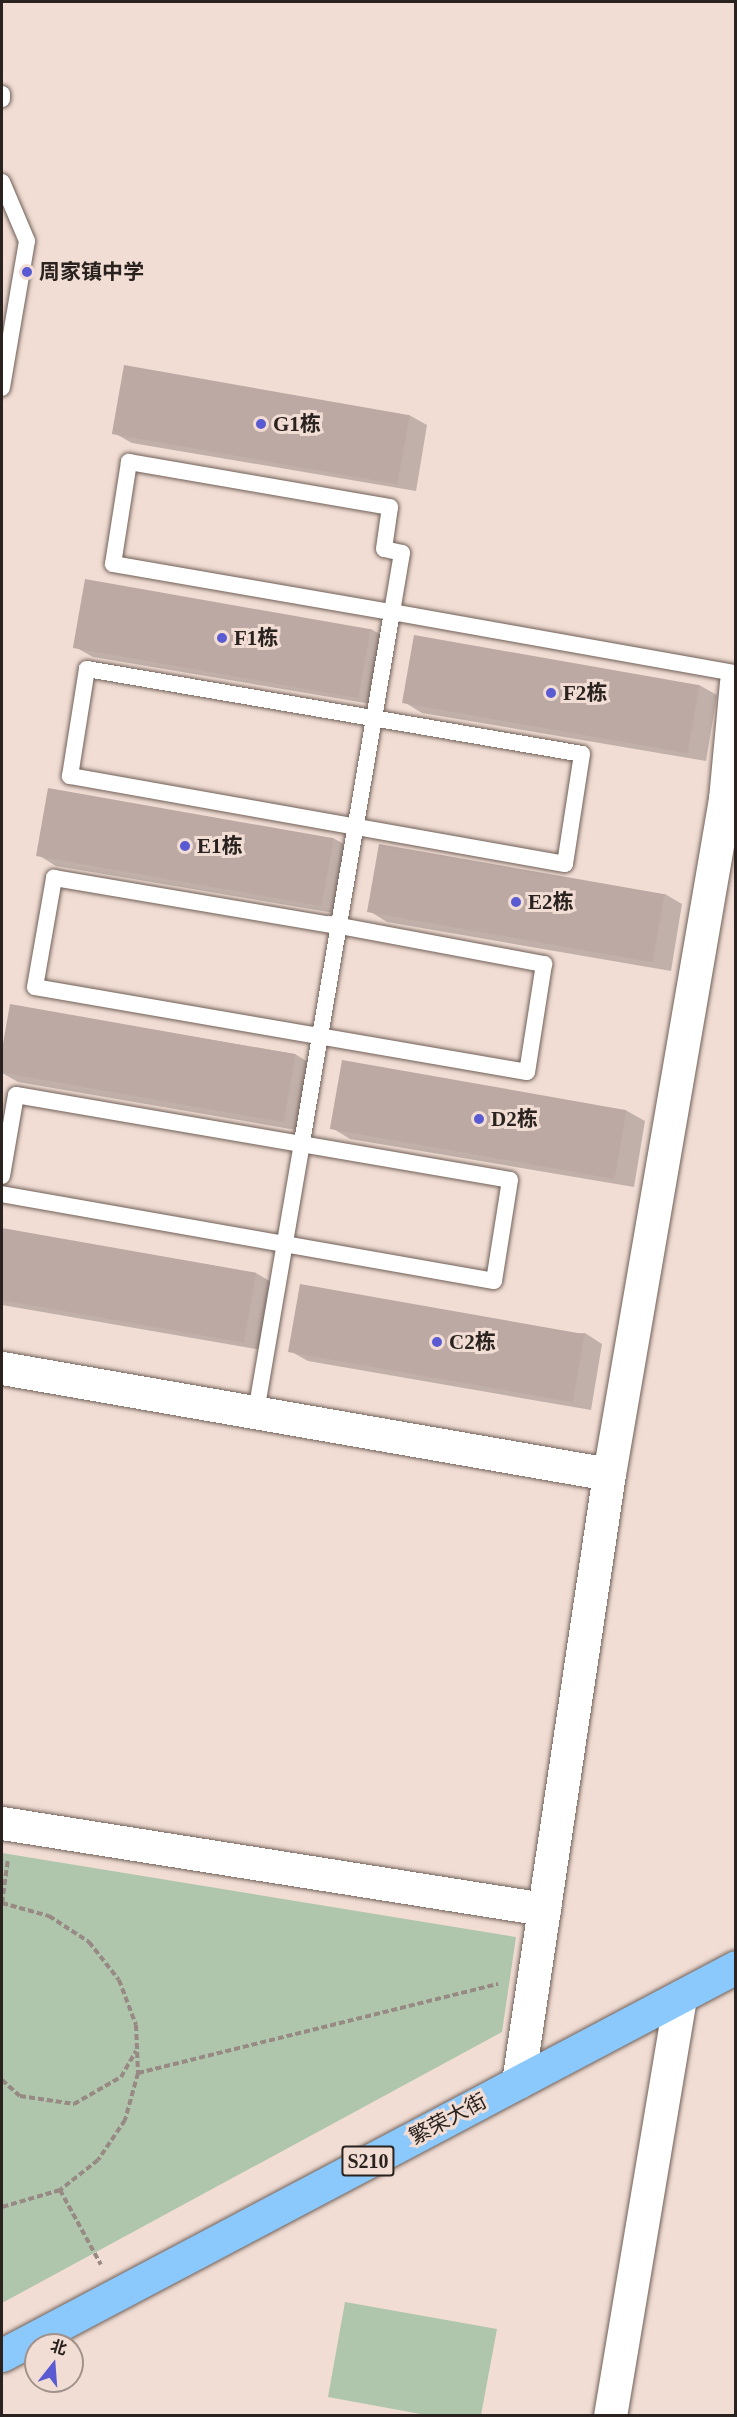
<!DOCTYPE html>
<html>
<head>
<meta charset="utf-8">
<style>
	body { margin:0 }
	#map { position:relative; width:737px; height:2417px; overflow:hidden; background:#f1ddd4; font-family:"Times New Roman","Noto Sans SC",serif }
	div>[style] { position:absolute }
	[style*='--x'] { left:calc(var(--x)*1px); top:calc(var(--y)*1px); width:calc(var(--w)*1px); rotate:calc(var(--a)*1deg) }
	.green>* { inset:0; background:#afc6ac }
	.shadow>* { inset:0; background:#0003 }
	.building>* { inset:0; background:#bda9a4; transform-origin:0 0 }
	.path>* { height:4px; margin-top:-2px; transform-origin:0; background:repeating-linear-gradient(90deg,#978983 0 6px,transparent 0 9px) }
	.roads { filter:drop-shadow(0 0 2px #706058) drop-shadow(0 0 2px #706058) }
	.lane>* { height:16px; margin:-8px; padding:0 8px; transform-origin:8px; border-radius:8px; background:#fff }
	.street>* { height:33px; margin:-16.5px; padding:0 16.5px; transform-origin:16.5px; border-radius:16.5px; background:#fff }
	.primary>* { height:33px; margin:-16.5px; padding:0 16.5px; transform-origin:16.5px; border-radius:16.5px; background:#8bc8fb }
	.dots>* { width:16px; height:16px; translate:-50% -50%; box-sizing:border-box; border:3px solid #f1ddd4; border-radius:50% }
	span { translate:-50% -50%; white-space:nowrap; text-align:center; line-height:1.15; -webkit-text-stroke:6px #f1ddd4; paint-order:stroke }
	.shield-label span { padding:2px 4px; background:#f1ddd4; border:2px solid; border-radius:4px; -webkit-text-stroke-width:0 }
	.shield-label { font-size:20px; color:#29221f; font-weight:700 }
	.poi-label { font-size:21px; color:#29221f; font-weight:700 }
	.left { translate:0 -50%; text-align:left }
	.street-label { font-size:21px; color:#29221f }
	.frame { position:absolute; inset:0; border:3px solid #29221f; pointer-events:none }
	.north { position:absolute; left:24px; top:2333px; width:60px; height:60px; box-sizing:border-box; background:#f1ddd4; border:2px solid #a1928c; border-radius:50%; rotate:17deg; font-size:16px; font-weight:700; line-height:24px; text-align:center; color:#29221f }
	.north::after { content:''; display:block; margin:auto; width:21px; height:27px; background:#5a5ad2; clip-path:polygon(50% 0,100% 100%,50% 72%,0 100%) }
</style>
</head>
<body>
<div id="map">
	<div class="green">
		<div style="clip-path:polygon(2px 1853px,516px 1937px,502px 2032px,2px 2303px)"></div>
		<div style="clip-path:polygon(345px 2302px,497px 2329px,481px 2415px,426px 2415px,328px 2397px)"></div>
	</div>
	<div class="shadow">
		<div style="clip-path:polygon(409px 415px,427px 425px,416px 491px,132px 443px,114px 433px)"></div>
		<div style="clip-path:polygon(371px 629px,388px 639px,377px 705px,93px 657px,75px 647px)"></div>
		<div style="clip-path:polygon(699px 685px,717px 695px,706px 761px,422px 713px,404px 702px)"></div>
		<div style="clip-path:polygon(333px 838px,351px 848px,340px 914px,56px 866px,38px 855px)"></div>
		<div style="clip-path:polygon(665px 894px,682px 904px,671px 971px,387px 922px,369px 911px)"></div>
		<div style="clip-path:polygon(12px 1006px,295px 1054px,313px 1065px,302px 1131px,18px 1082px,2px 1073px)"></div>
		<div style="clip-path:polygon(343px 1062px,627px 1111px,645px 1121px,634px 1187px,350px 1139px,332px 1128px)"></div>
		<div style="clip-path:polygon(2px 1229px,256px 1273px,273px 1283px,262px 1350px,2px 1305px)"></div>
		<div style="clip-path:polygon(585px 1333px,602px 1344px,591px 1410px,308px 1361px,290px 1351px)"></div>
	</div>
	<div class="building">
		<div style="left:124px;top:365px;width:290px;height:70px;rotate:10deg"></div>
		<div style="left:85px;top:579px;width:290px;height:70px;rotate:10deg"></div>
		<div style="left:414px;top:635px;width:290px;height:69px;rotate:10deg"></div>
		<div style="left:48px;top:788px;width:290px;height:69px;rotate:10deg"></div>
		<div style="left:379px;top:844px;width:290px;height:69px;rotate:10deg"></div>
		<div style="left:10px;top:1004px;width:290px;height:69px;rotate:10deg"></div>
		<div style="left:342px;top:1060px;width:289px;height:70px;rotate:10deg"></div>
		<div style="left:2px;top:1228px;width:258px;height:71px;rotate:10deg"></div>
		<div style="left:300px;top:1284px;width:289px;height:69px;rotate:10deg"></div>
	</div>
	<div class="path">
		<div style="--x:2;--y:1903;--w:49;--a:15.5"></div>
		<div style="--x:49;--y:1916;--w:48;--a:33"></div>
		<div style="--x:89;--y:1942;--w:48;--a:51.7"></div>
		<div style="--x:119;--y:1980;--w:48;--a:69.3"></div>
		<div style="--x:136;--y:2025;--w:48;--a:87.6"></div>
		<div style="--x:138;--y:2073;--w:49;--a:105.5"></div>
		<div style="--x:125;--y:2120;--w:48;--a:124"></div>
		<div style="--x:98;--y:2160;--w:48;--a:141.7"></div>
		<div style="--x:60;--y:2190;--w:60;--a:163.7"></div>
		<div style="--x:2;--y:1903;--w:44;--a:-82.2"></div>
		<div style="--x:138;--y:2073;--w:371;--a:-13.9"></div>
		<div style="--x:2;--y:2080;--w:24;--a:42"></div>
		<div style="--x:20;--y:2096;--w:55;--a:8.4"></div>
		<div style="--x:74;--y:2104;--w:54;--a:-29.9"></div>
		<div style="--x:121;--y:2077;--w:30;--a:-60"></div>
		<div style="--x:60;--y:2190;--w:85;--a:61.3"></div>
	</div>
	<div class="roads">
		<div class="lane">
			<div style="--x:2;--y:94;--w:5;--a:90"></div>
			<div style="--x:2;--y:182;--w:64;--a:67"></div>
			<div style="--x:27;--y:241;--w:149;--a:99.7"></div>
			<div style="--x:87;--y:669;--w:502;--a:9.74"></div>
			<div style="--x:582;--y:754;--w:111;--a:98.8"></div>
			<div style="--x:565;--y:864;--w:503;--a:-169.92"></div>
			<div style="--x:70;--y:776;--w:108;--a:-81"></div>
			<div style="--x:330;--y:924;--w:218;--a:10.6"></div>
			<div style="--x:544;--y:964;--w:109;--a:98.9"></div>
			<div style="--x:527;--y:1072;--w:499;--a:-170.2"></div>
			<div style="--x:35;--y:987;--w:111;--a:-80.1"></div>
			<div style="--x:54;--y:878;--w:289;--a:9.6"></div>
			<div style="--x:2;--y:1176;--w:82;--a:-80.2"></div>
			<div style="--x:16;--y:1095;--w:501;--a:9.76"></div>
			<div style="--x:510;--y:1180;--w:102;--a:99"></div>
			<div style="--x:494;--y:1281;--w:500;--a:-170"></div>
			<div style="--x:256;--y:1412;--w:274;--a:-80.3"></div>
			<div style="--x:302;--y:1142;--w:538;--a:-80.36"></div>
			<div style="--x:392;--y:612;--w:60;--a:-80.4"></div>
			<div style="--x:402;--y:553;--w:18;--a:-167"></div>
			<div style="--x:384;--y:549;--w:42;--a:-81.9"></div>
			<div style="--x:390;--y:507;--w:265;--a:-170.2"></div>
			<div style="--x:129;--y:462;--w:103;--a:98.9"></div>
			<div style="--x:113;--y:564;--w:283;--a:9.8"></div>
			<div style="--x:392;--y:612;--w:349;--a:10.1"></div>
		</div>
		<div class="street">
			<div style="--x:725;--y:799;--w:117;--a:-84.6"></div>
			<div style="--x:2;--y:1368;--w:616;--a:9.91"></div>
			<div style="--x:2;--y:1823;--w:549;--a:9.02"></div>
			<div style="--x:518;--y:2082;--w:615;--a:-81.49"></div>
			<div style="--x:609;--y:1474;--w:685;--a:-80.25"></div>
			<div style="--x:725;--y:799;--w:11;--a:5"></div>
			<div style="--x:610;--y:2416;--w:425;--a:-80.5"></div>
		</div>
		<div class="primary">
			<div style="--x:2;--y:2355;--w:830;--a:-27.86"></div>
		</div>
	</div>
	<div class="dots">
		<div style="left:27px;top:272px;background:#5a5ad2"></div>
		<div style="left:261px;top:424px;background:#5a5ad2"></div>
		<div style="left:222px;top:638px;background:#5a5ad2"></div>
		<div style="left:551px;top:693px;background:#5a5ad2"></div>
		<div style="left:185px;top:846px;background:#5a5ad2"></div>
		<div style="left:516px;top:902px;background:#5a5ad2"></div>
		<div style="left:479px;top:1119px;background:#5a5ad2"></div>
		<div style="left:437px;top:1342px;background:#5a5ad2"></div>
	</div>
	<div class="shield-label">
		<span style="left:368px;top:2161px">S210</span>
	</div>
	<div class="poi-label">
		<span class="left" style="left:39px;top:272px">周家镇中学</span>
		<span class="left" style="left:273px;top:424px">G1栋</span>
		<span class="left" style="left:234px;top:638px">F1栋</span>
		<span class="left" style="left:563px;top:693px">F2栋</span>
		<span class="left" style="left:197px;top:846px">E1栋</span>
		<span class="left" style="left:528px;top:902px">E2栋</span>
		<span class="left" style="left:491px;top:1119px">D2栋</span>
		<span class="left" style="left:449px;top:1342px">C2栋</span>
	</div>
	<div class="street-label">
		<span style="left:448px;top:2119px;rotate:-28deg">繁荣大街</span>
	</div>
	<div class="frame"></div>
	<div class="north">北</div>
</div>
</body>
</html>
